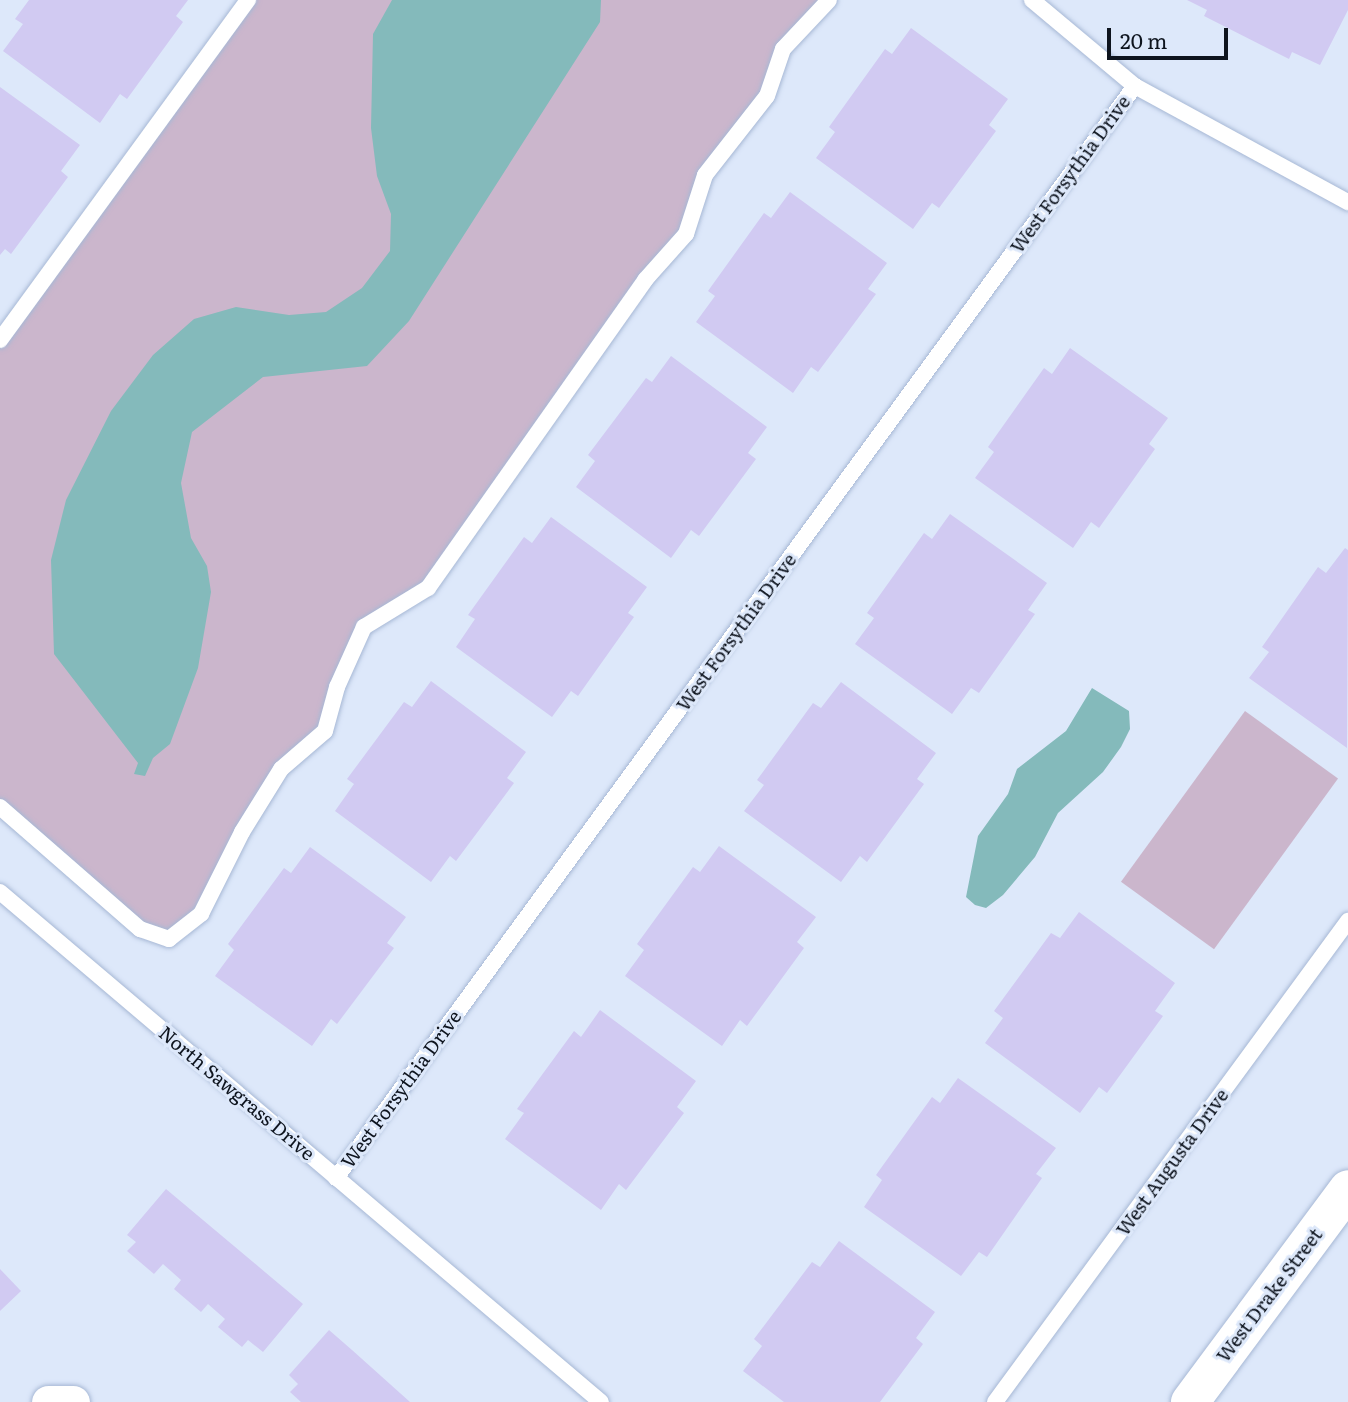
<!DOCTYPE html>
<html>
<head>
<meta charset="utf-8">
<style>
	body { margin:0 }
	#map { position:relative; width:1348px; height:1402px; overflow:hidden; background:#dde8fa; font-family:Literata,serif }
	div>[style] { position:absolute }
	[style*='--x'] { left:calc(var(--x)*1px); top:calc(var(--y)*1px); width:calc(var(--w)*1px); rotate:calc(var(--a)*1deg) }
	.green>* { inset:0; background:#cbb6cc; transform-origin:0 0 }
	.water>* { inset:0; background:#84babb }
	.building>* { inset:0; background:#d1caf2 }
	.roads { filter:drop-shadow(0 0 2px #a7b8d5) drop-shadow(0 0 2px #a7b8d5) }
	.lane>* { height:16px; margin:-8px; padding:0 8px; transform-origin:8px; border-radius:8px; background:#fff }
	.street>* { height:33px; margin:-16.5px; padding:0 16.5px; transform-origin:16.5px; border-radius:16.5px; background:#fff }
	.secondary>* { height:38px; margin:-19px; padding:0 19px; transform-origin:19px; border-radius:19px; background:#fff }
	span { translate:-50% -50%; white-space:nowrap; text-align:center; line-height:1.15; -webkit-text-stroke:6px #dde8fa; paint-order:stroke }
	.street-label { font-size:19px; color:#0e141e }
	.scale { position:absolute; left:1107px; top:28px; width:121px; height:32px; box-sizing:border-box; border:4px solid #0e141e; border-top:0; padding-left:9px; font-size:21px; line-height:24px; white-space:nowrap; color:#0e141e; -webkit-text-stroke:5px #dde8fa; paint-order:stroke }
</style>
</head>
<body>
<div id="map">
	<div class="green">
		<div style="clip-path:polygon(254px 0,829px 0,783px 49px,767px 96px,705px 175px,686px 234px,428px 588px,364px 627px,325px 731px,281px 769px,201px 914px,169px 939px,140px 929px,0 807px,0 344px)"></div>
		<div style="left:1245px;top:711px;width:115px;height:211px;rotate:36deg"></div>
	</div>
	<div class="water">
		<div style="clip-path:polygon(392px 0,601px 0,600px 22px,409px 321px,367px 366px,263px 377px,192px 432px,181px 483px,191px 538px,207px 566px,211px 592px,198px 668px,170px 744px,153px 758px,145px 776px,134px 774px,138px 763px,54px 654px,51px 560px,66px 500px,111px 411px,153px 355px,194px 319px,236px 307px,289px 315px,326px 312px,362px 288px,390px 251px,391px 214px,377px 176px,371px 128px,373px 34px)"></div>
		<div style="clip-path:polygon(1092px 688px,1129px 711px,1130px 729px,1121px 747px,1103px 772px,1058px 813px,1035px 857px,1003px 895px,986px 908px,975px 905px,966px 897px,978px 836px,1008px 794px,1017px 769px,1066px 731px)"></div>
	</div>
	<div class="building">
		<div style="clip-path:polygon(29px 0,188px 0,176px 16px,183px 22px,127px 99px,120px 94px,100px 123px,3px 51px,23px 24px,15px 19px)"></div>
		<div style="clip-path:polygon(1187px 0,1348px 0,1348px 10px,1320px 65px,1292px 52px,1289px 59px,1204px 16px,1207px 10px)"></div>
		<div style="clip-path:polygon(911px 28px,1008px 99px,989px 125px,996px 131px,939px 208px,932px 203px,913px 229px,816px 158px,835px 132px,829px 127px,885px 49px,892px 54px)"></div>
		<div style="clip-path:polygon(0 87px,80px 145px,61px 171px,68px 177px,11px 254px,5px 249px,0 255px)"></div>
		<div style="clip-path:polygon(790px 192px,887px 263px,868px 289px,876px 294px,818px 372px,811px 367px,793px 393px,696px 322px,715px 296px,708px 291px,764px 213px,771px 218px)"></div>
		<div style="clip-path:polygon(1070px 348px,1168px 418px,1149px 444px,1155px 449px,1099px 528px,1091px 522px,1073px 548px,975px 478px,994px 452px,988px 447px,1044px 368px,1052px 374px)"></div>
		<div style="clip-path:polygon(671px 356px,767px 427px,748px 453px,756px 459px,699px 536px,691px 530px,671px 558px,576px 487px,595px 461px,588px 455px,646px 378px,652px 382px)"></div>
		<div style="clip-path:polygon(950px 514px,1047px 583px,1028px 610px,1035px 614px,979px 693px,971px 688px,952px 714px,855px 644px,874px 618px,867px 613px,924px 533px,932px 539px)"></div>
		<div style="clip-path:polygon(551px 517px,647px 587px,628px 613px,634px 617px,578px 696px,571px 691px,552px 717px,456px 647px,475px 619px,468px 615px,524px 537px,532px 543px)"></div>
		<div style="clip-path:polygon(1345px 548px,1348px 550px,1347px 748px,1249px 678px,1269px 652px,1262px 647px,1318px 567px,1326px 573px)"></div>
		<div style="clip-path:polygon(431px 681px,526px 752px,507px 778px,514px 783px,456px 861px,450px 856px,431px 882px,335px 811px,354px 784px,347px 779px,404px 702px,412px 707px)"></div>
		<div style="clip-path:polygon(841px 682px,936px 753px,917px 779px,924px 784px,867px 862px,860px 856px,841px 882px,744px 811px,764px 785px,757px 780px,813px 703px,821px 708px)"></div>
		<div style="clip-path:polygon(719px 846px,816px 917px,797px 942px,804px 948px,747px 1026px,740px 1020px,722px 1046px,625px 976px,644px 950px,637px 944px,693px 867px,700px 872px)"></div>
		<div style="clip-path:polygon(310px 847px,406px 917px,387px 943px,394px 948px,337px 1024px,331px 1019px,312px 1046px,215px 976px,234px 950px,228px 944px,284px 868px,291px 873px)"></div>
		<div style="clip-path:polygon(1079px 912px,1175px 983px,1155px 1011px,1163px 1016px,1107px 1093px,1099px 1087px,1080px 1113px,985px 1043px,1003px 1018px,994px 1011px,1051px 933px,1060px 938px)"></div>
		<div style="clip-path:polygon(600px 1010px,696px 1081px,677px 1107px,684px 1113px,626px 1190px,619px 1184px,601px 1210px,505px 1139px,524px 1113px,517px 1109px,574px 1031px,581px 1037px)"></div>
		<div style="clip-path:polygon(958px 1078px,1056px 1148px,1036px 1174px,1042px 1178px,987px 1257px,979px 1252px,961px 1276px,864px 1207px,882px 1180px,876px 1175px,932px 1097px,940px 1103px)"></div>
		<div style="clip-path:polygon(166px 1189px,303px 1304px,263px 1352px,248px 1340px,242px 1347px,218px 1327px,225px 1319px,208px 1304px,201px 1312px,174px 1289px,181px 1280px,163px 1264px,154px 1274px,127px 1251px,136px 1242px,127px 1235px)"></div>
		<div style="clip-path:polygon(839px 1241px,935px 1312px,916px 1338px,923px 1344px,880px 1402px,784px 1402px,743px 1371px,762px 1346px,754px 1339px,812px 1262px,820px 1267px)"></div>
		<div style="clip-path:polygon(0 1269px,21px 1291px,0 1311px)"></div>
		<div style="clip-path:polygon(329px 1330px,352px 1350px,410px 1402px,301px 1402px,290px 1392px,298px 1384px,289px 1375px)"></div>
	</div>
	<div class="roads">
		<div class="lane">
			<div style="--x:1032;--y:0;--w:134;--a:39.9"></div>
			<div style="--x:1135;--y:86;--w:243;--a:28.6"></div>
			<div style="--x:0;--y:340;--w:421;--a:-53.9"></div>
			<div style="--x:0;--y:807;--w:186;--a:41.1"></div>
			<div style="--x:140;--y:929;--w:31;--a:19"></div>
			<div style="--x:169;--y:939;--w:41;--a:-38"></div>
			<div style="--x:201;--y:914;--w:92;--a:-63.4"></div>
			<div style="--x:242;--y:832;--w:74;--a:-58.2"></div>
			<div style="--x:281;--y:769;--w:58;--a:-40.8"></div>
			<div style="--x:325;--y:731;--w:46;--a:-74.7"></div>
			<div style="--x:337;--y:687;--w:66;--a:-65.8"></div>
			<div style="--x:364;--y:627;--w:75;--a:-31.4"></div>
			<div style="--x:428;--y:588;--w:377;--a:-54.8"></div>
			<div style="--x:645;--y:280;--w:62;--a:-48.3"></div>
			<div style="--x:686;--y:234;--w:62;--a:-72.1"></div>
			<div style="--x:705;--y:175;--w:100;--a:-51.9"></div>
			<div style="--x:767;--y:96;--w:50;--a:-71.2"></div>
			<div style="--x:783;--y:49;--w:67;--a:-46.8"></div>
			<div style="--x:0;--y:892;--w:788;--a:40.32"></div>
			<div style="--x:336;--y:1178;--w:1353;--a:-53.81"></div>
			<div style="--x:995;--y:1402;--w:597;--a:-53.73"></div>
		</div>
		<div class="street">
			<div style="--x:48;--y:1402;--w:25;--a:0"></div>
		</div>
		<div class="secondary">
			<div style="--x:1190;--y:1402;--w:265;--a:-53.4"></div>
		</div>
	</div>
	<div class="street-label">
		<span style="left:1070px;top:174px;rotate:-54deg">West Forsythia Drive</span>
		<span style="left:736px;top:632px;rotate:-54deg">West Forsythia Drive</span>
		<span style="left:401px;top:1089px;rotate:-54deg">West Forsythia Drive</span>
		<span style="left:237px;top:1093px;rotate:40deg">North Sawgrass Drive</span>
		<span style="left:1172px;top:1162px;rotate:-54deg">West Augusta Drive</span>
		<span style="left:1269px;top:1295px;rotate:-53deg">West Drake Street</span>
	</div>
	<div class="scale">20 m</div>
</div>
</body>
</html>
